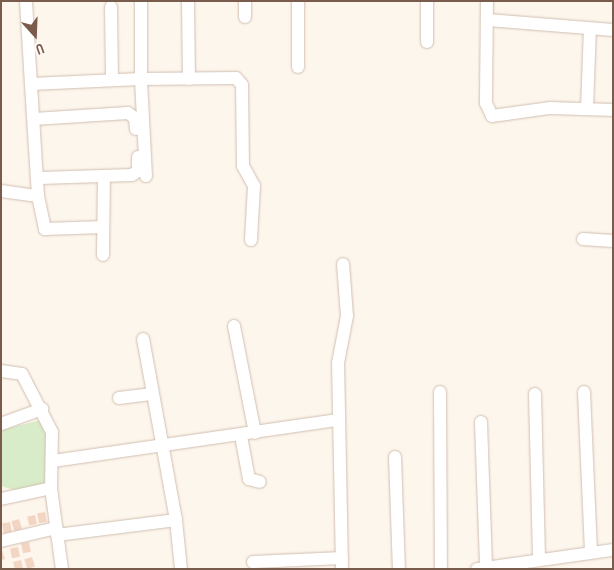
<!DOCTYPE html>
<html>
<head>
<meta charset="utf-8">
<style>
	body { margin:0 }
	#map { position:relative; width:614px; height:570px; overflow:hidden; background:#fdf6ec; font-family:"PT Sans Narrow",sans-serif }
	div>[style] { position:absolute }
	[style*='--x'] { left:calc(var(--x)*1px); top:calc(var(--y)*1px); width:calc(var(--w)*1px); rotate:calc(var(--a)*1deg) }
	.green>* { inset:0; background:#d8ecc9 }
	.building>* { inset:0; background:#f3d5c3; transform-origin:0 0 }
	.roads { filter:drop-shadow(0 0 1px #d1beb0) drop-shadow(0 0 1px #d1beb0) }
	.minor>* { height:12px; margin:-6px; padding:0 6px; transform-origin:6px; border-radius:6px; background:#fff }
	span { translate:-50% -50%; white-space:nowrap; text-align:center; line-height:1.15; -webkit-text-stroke:4px #fffaf3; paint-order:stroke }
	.frame { position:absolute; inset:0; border:2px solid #7a5c4d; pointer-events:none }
	.north { position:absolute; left:10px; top:10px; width:50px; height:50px; -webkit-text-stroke:4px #fffaf3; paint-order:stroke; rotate:160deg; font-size:14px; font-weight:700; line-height:20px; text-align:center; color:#7a5c4d }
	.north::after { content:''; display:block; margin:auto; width:18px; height:22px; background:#7a5c4d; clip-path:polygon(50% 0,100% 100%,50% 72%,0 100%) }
</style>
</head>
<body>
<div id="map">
	<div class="green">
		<div style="clip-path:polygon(41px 420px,47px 434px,45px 484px,17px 491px,1px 486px,1px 430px)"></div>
	</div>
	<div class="building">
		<div style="left:45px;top:512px;width:10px;height:8px;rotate:79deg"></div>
		<div style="left:35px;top:515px;width:9px;height:8px;rotate:77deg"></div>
		<div style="left:19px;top:519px;width:10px;height:8px;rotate:73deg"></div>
		<div style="left:10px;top:522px;width:10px;height:8px;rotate:79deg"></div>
		<div style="left:29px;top:542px;width:10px;height:8px;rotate:79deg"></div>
		<div style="clip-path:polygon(1px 547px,5px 559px,1px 560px)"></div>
		<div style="left:18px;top:547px;width:10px;height:8px;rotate:79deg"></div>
		<div style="left:32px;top:557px;width:10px;height:8px;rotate:73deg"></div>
		<div style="clip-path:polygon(21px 560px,23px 569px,15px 569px,13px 562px)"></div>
	</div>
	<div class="roads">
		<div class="minor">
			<div style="--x:26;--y:1;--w:83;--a:86.6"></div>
			<div style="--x:31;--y:84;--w:110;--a:-2.6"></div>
			<div style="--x:141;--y:79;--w:78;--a:-90"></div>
			<div style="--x:188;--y:1;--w:78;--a:89.3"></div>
			<div style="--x:487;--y:1;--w:102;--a:90.6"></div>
			<div style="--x:486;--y:103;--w:14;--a:65"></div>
			<div style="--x:492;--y:116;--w:59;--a:-7.9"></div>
			<div style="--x:550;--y:108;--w:63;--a:1.8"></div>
			<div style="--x:111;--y:7;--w:73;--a:89.2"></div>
			<div style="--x:245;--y:17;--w:16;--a:-90"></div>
			<div style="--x:488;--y:20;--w:125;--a:4.6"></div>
			<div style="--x:427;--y:42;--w:41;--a:-90"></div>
			<div style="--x:298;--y:67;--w:66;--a:-90"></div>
			<div style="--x:587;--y:109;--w:80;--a:-87.9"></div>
			<div style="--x:34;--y:119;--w:94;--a:-3.7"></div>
			<div style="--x:128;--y:113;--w:9;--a:36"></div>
			<div style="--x:135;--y:118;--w:11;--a:85"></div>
			<div style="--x:146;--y:176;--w:97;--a:-93"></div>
			<div style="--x:141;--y:79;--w:95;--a:-0.6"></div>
			<div style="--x:236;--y:78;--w:9;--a:49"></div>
			<div style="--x:242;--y:85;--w:81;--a:89.3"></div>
			<div style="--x:243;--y:166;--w:23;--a:61"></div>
			<div style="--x:254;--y:186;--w:54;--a:93.2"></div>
			<div style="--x:40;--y:178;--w:92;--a:-1.9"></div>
			<div style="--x:132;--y:175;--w:7;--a:-34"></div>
			<div style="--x:138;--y:171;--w:14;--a:-90"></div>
			<div style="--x:1;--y:191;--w:37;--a:8"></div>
			<div style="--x:38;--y:196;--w:112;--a:-93.6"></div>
			<div style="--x:38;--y:196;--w:34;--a:78"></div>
			<div style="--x:45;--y:229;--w:58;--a:-2"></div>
			<div style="--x:583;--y:239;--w:30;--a:4"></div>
			<div style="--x:103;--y:255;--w:79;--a:-89.3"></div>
			<div style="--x:234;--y:326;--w:109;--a:78.9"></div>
			<div style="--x:1;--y:371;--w:21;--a:8"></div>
			<div style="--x:22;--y:374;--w:65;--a:62.7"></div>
			<div style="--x:52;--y:432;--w:56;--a:91"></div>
			<div style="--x:51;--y:488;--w:82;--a:82.3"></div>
			<div style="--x:440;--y:392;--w:177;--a:89.7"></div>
			<div style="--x:584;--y:392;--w:159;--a:87.5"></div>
			<div style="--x:535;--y:394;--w:164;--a:88.6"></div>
			<div style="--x:119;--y:398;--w:34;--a:-7"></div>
			<div style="--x:481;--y:422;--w:144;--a:88"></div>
			<div style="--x:1;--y:424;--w:44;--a:-20.1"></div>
			<div style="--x:241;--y:436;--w:44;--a:79.5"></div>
			<div style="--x:249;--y:479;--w:11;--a:15"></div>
			<div style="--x:395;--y:457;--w:112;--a:88"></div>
			<div style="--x:53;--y:461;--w:288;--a:-8.2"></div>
			<div style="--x:1;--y:499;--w:51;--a:-12.4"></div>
			<div style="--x:176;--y:520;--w:49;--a:84.2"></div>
			<div style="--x:57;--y:535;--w:120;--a:-7.2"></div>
			<div style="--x:176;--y:520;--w:184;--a:-100.3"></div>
			<div style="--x:1;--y:541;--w:57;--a:-13.3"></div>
			<div style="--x:253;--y:562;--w:89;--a:-2.6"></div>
			<div style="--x:342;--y:569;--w:206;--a:-91.1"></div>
			<div style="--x:338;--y:363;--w:48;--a:-79.2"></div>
			<div style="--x:347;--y:316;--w:52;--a:-94.4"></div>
			<div style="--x:477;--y:569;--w:137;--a:-8"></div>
		</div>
	</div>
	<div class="frame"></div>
	<div class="north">U</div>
</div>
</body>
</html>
